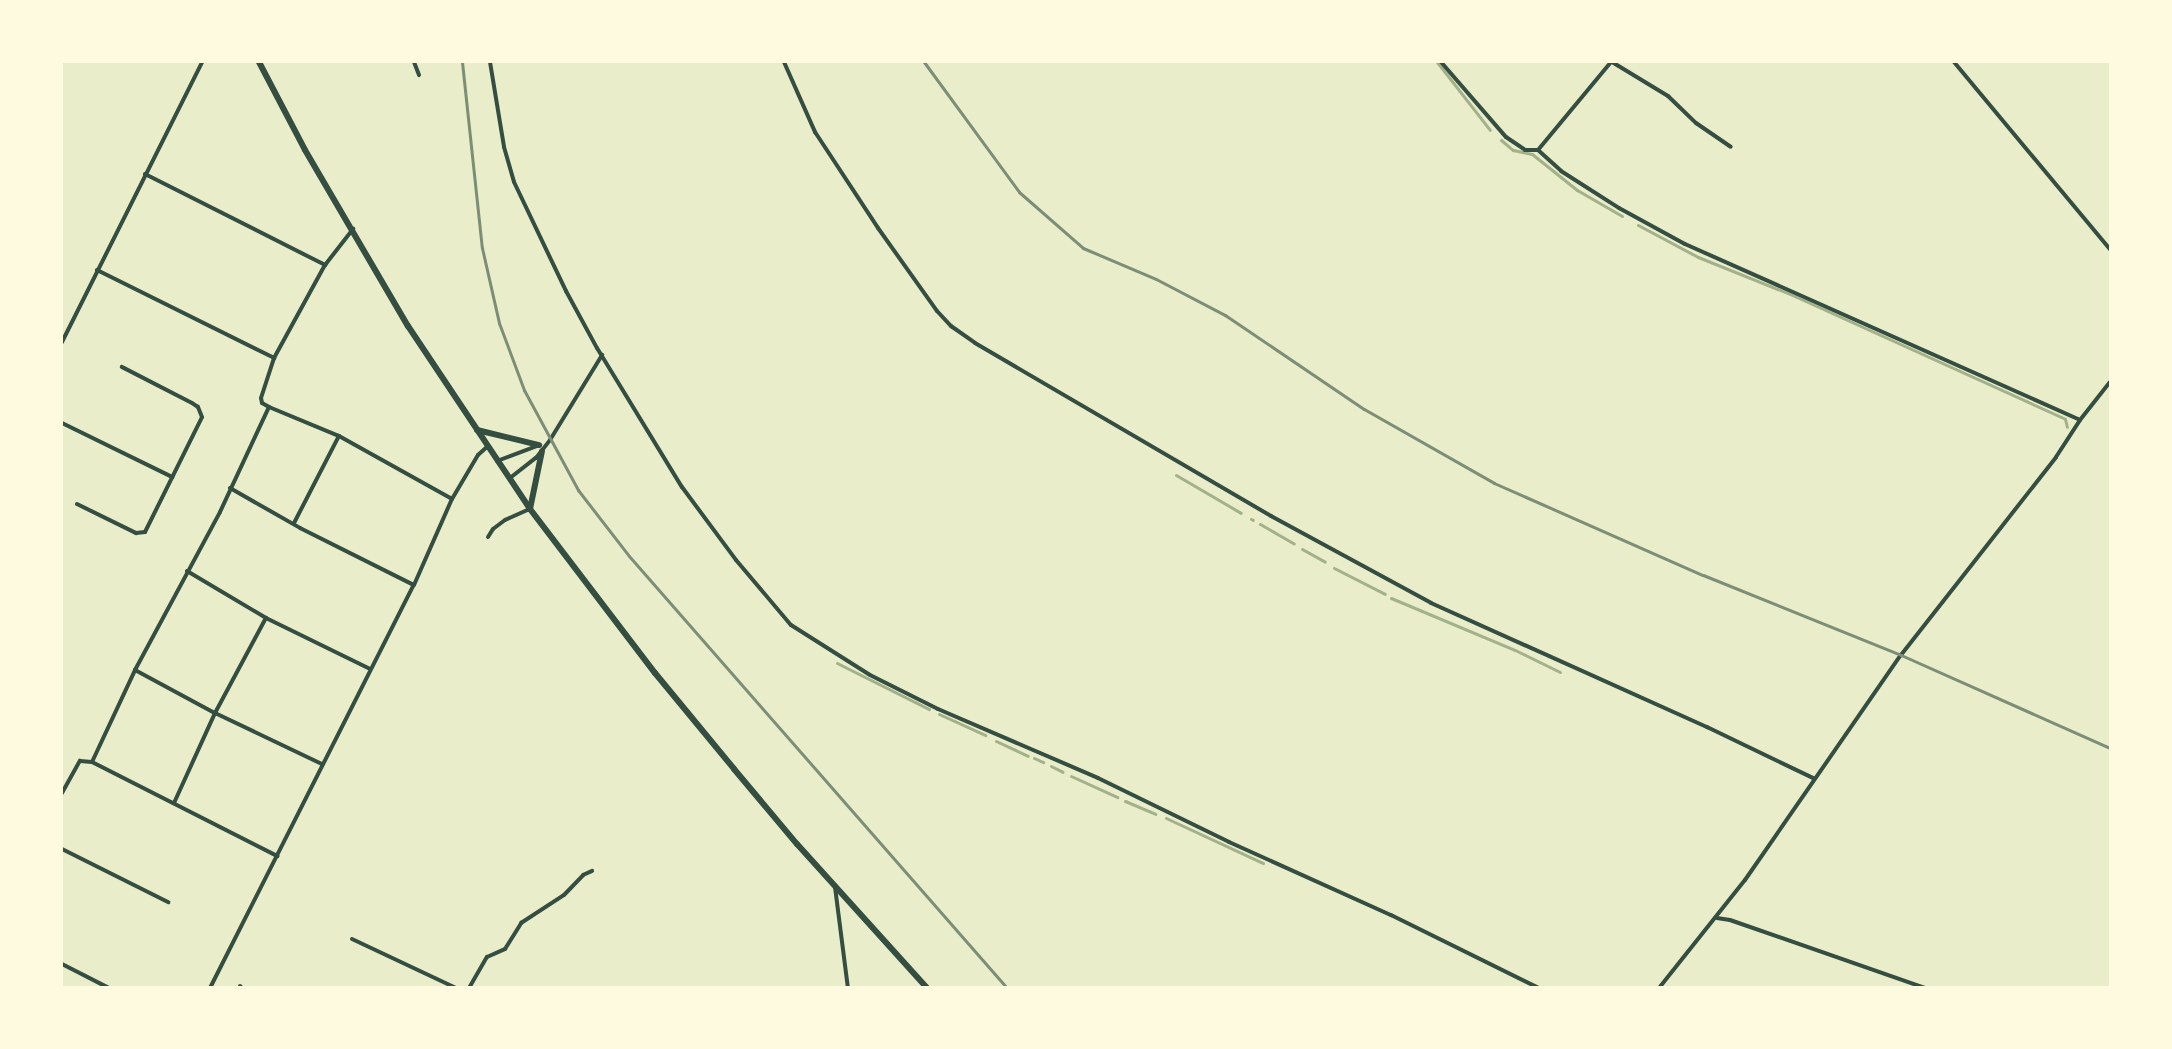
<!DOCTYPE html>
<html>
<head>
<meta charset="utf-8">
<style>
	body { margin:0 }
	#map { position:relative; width:2172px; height:1049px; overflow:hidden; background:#e9edc9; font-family:"Asap Condensed",sans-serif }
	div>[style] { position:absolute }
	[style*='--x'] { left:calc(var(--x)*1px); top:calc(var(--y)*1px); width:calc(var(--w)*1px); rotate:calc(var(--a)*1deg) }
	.stream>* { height:3px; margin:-1.5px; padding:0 1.5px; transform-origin:1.5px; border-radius:1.5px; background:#a3b18a }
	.minor>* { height:4px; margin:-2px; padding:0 2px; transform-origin:2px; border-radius:2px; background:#344e41 }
	.primary>* { height:6px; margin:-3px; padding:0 3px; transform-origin:3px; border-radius:3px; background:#344e41 }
	.rail>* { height:3px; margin:-1.5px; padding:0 1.5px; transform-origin:1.5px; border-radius:1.5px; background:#7c8e77 }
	span { translate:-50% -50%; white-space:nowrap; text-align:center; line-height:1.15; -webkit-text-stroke:4.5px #fefae0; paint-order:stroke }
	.frame { position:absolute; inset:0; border:63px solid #fefae0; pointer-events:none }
</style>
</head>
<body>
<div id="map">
	<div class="stream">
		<div style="--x:1437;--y:62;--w:86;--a:52.1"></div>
		<div style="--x:1501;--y:140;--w:16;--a:40"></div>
		<div style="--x:1513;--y:150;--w:19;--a:12"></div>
		<div style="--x:1532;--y:154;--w:58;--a:38.7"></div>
		<div style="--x:1577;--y:190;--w:52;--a:30"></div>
		<div style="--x:1638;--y:225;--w:68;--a:28.1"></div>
		<div style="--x:1698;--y:257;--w:99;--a:21.9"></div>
		<div style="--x:1790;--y:294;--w:302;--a:24.4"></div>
		<div style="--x:2065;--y:419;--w:8;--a:76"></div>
		<div style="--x:1176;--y:475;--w:75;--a:30.3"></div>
		<div style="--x:1251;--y:519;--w:2;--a:27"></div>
		<div style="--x:1260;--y:524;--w:39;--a:30"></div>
		<div style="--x:1302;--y:549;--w:26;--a:29"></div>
		<div style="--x:1334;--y:568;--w:57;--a:27"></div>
		<div style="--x:1391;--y:598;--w:134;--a:22.8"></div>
		<div style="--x:1515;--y:650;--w:50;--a:26.1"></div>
		<div style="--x:837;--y:663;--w:103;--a:26.6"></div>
		<div style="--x:939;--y:714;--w:51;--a:24.5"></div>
		<div style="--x:996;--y:741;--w:35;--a:25"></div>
		<div style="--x:1034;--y:758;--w:10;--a:24"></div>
		<div style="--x:1051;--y:766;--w:13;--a:27"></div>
		<div style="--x:1071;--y:776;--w:51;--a:24.5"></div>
		<div style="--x:1125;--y:801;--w:33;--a:23"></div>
		<div style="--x:1166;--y:818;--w:107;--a:24.9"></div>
	</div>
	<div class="minor">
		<div style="--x:414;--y:62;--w:14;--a:69"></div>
		<div style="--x:490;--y:62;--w:86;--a:80.6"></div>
		<div style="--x:504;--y:147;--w:36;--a:74"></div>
		<div style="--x:514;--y:182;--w:121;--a:64.5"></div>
		<div style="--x:566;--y:291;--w:65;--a:61.5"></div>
		<div style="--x:597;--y:348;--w:163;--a:58.6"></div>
		<div style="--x:682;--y:487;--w:91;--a:53.5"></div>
		<div style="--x:736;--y:560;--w:85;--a:49.8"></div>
		<div style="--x:791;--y:625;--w:93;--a:32.3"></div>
		<div style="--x:870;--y:675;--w:76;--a:26.6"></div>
		<div style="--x:938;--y:709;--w:174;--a:23.3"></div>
		<div style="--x:1098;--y:778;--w:146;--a:26"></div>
		<div style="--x:1229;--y:842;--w:178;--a:24.3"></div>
		<div style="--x:1391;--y:915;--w:165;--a:26.3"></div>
		<div style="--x:784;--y:62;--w:77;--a:66.1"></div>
		<div style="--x:815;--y:132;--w:115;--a:56.7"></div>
		<div style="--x:878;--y:228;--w:102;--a:54.6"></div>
		<div style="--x:937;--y:311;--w:21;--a:47"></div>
		<div style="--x:951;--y:326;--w:29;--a:35"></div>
		<div style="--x:975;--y:343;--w:343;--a:30.3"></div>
		<div style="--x:1271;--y:516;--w:182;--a:28.5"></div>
		<div style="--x:1431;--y:603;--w:303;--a:24.2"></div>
		<div style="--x:1707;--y:727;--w:118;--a:25.7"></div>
		<div style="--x:1441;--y:62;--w:99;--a:49.1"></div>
		<div style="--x:1506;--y:137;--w:23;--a:34"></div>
		<div style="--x:1525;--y:150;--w:13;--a:0"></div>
		<div style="--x:1538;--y:150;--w:31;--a:42"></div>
		<div style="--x:1561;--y:171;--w:69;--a:32.5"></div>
		<div style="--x:1619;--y:208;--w:75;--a:28.6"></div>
		<div style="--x:1685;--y:244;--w:432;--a:24"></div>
		<div style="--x:1612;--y:62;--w:66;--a:31.3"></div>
		<div style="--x:1668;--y:96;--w:39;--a:44"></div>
		<div style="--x:1696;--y:123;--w:42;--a:34.4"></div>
		<div style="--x:1954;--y:62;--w:244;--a:50.2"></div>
		<div style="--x:1538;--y:150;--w:114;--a:-50.3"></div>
		<div style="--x:145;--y:174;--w:202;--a:26.8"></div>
		<div style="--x:97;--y:270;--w:198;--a:26.4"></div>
		<div style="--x:62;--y:342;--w:313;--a:-63.4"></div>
		<div style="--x:269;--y:407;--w:76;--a:22.5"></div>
		<div style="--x:339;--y:436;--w:129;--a:29.1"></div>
		<div style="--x:62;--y:423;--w:123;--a:26.1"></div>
		<div style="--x:497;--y:461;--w:43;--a:-20.6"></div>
		<div style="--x:510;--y:478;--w:33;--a:-38"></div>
		<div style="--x:536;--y:458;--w:23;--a:-52"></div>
		<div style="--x:550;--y:440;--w:100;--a:-58.5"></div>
		<div style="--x:230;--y:488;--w:81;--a:29.7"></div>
		<div style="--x:300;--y:528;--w:127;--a:26.6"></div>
		<div style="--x:77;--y:504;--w:66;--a:26.2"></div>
		<div style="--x:136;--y:533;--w:9;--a:-6"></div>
		<div style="--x:145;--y:532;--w:128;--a:-63.6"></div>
		<div style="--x:202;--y:417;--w:11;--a:-112"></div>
		<div style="--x:198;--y:407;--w:7;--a:-146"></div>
		<div style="--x:192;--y:403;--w:79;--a:-152.8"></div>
		<div style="--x:294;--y:523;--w:98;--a:-62.7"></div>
		<div style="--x:488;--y:537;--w:9;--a:-58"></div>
		<div style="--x:493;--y:529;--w:15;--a:-37"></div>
		<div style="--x:505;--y:520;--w:27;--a:-24"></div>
		<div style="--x:187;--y:571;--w:92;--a:30.7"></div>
		<div style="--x:266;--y:618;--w:116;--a:26.1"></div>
		<div style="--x:135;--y:670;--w:91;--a:28.3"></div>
		<div style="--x:215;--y:713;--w:119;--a:25.5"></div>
		<div style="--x:92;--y:762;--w:208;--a:26.9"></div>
		<div style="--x:62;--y:793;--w:37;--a:-61"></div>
		<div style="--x:80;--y:761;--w:12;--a:5"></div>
		<div style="--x:92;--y:762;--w:102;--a:-64.9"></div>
		<div style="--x:135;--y:670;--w:179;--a:-61.7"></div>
		<div style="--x:220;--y:512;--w:116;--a:-65"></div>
		<div style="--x:269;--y:407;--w:8;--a:-150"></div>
		<div style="--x:262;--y:403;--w:5;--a:-101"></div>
		<div style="--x:261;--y:398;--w:42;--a:-72"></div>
		<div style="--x:274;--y:358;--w:106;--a:-61.3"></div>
		<div style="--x:325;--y:265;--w:46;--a:-52.1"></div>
		<div style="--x:174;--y:803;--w:99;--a:-65.5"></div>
		<div style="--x:215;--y:713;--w:108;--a:-61.8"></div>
		<div style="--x:62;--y:849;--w:119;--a:26.6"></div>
		<div style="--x:835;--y:887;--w:102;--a:82.7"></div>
		<div style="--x:1717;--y:918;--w:13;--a:9"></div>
		<div style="--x:1730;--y:920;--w:207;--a:19.2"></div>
		<div style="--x:352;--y:939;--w:115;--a:25.2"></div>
		<div style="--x:62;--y:964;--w:53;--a:27.1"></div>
		<div style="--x:240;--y:986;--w:3;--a:45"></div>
		<div style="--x:210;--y:988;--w:452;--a:-63.2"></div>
		<div style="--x:414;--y:585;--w:94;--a:-66.2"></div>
		<div style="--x:452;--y:499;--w:51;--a:-59.4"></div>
		<div style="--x:478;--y:455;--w:13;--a:-42"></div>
		<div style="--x:469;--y:988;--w:36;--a:-60"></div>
		<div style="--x:487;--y:957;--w:20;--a:-24"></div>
		<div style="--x:505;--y:949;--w:31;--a:-58"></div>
		<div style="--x:521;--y:923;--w:51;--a:-33.1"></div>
		<div style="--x:564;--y:895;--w:28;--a:-46"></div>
		<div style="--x:583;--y:875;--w:10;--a:-24"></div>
		<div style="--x:1659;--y:988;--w:138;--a:-51.5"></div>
		<div style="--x:1745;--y:880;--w:274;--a:-55.3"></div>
		<div style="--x:1901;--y:655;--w:251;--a:-51.9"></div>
		<div style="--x:2056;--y:457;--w:44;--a:-57"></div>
		<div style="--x:2080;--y:420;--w:48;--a:-51.7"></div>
	</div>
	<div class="primary">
		<div style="--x:259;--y:62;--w:99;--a:62.4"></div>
		<div style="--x:305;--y:150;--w:204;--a:59.7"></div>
		<div style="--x:408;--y:326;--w:220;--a:56.3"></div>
		<div style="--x:530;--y:509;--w:206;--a:52.7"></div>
		<div style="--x:655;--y:673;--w:124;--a:50.5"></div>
		<div style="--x:734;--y:769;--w:98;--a:50"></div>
		<div style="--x:797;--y:844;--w:194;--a:47.9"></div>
		<div style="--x:477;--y:430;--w:64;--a:13.6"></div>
		<div style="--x:530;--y:509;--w:59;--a:-78.3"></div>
	</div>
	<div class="rail">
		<div style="--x:462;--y:62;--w:187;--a:83.9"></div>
		<div style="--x:482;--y:248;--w:77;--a:77.2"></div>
		<div style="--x:499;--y:323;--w:72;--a:69.5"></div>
		<div style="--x:524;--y:390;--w:114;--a:61.6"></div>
		<div style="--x:578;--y:490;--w:83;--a:52.3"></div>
		<div style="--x:629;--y:556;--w:574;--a:48.81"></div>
		<div style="--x:924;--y:62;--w:161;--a:53.8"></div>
		<div style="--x:1019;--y:192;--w:85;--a:41.2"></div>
		<div style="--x:1083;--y:248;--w:79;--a:23"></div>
		<div style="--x:1156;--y:279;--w:78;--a:27.6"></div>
		<div style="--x:1225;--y:315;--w:168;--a:34.1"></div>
		<div style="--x:1364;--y:409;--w:150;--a:29.6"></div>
		<div style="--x:1494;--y:483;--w:228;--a:23.8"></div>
		<div style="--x:1703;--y:575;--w:214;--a:22"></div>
		<div style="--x:1901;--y:655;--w:229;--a:24"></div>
	</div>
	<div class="frame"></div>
</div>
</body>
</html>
